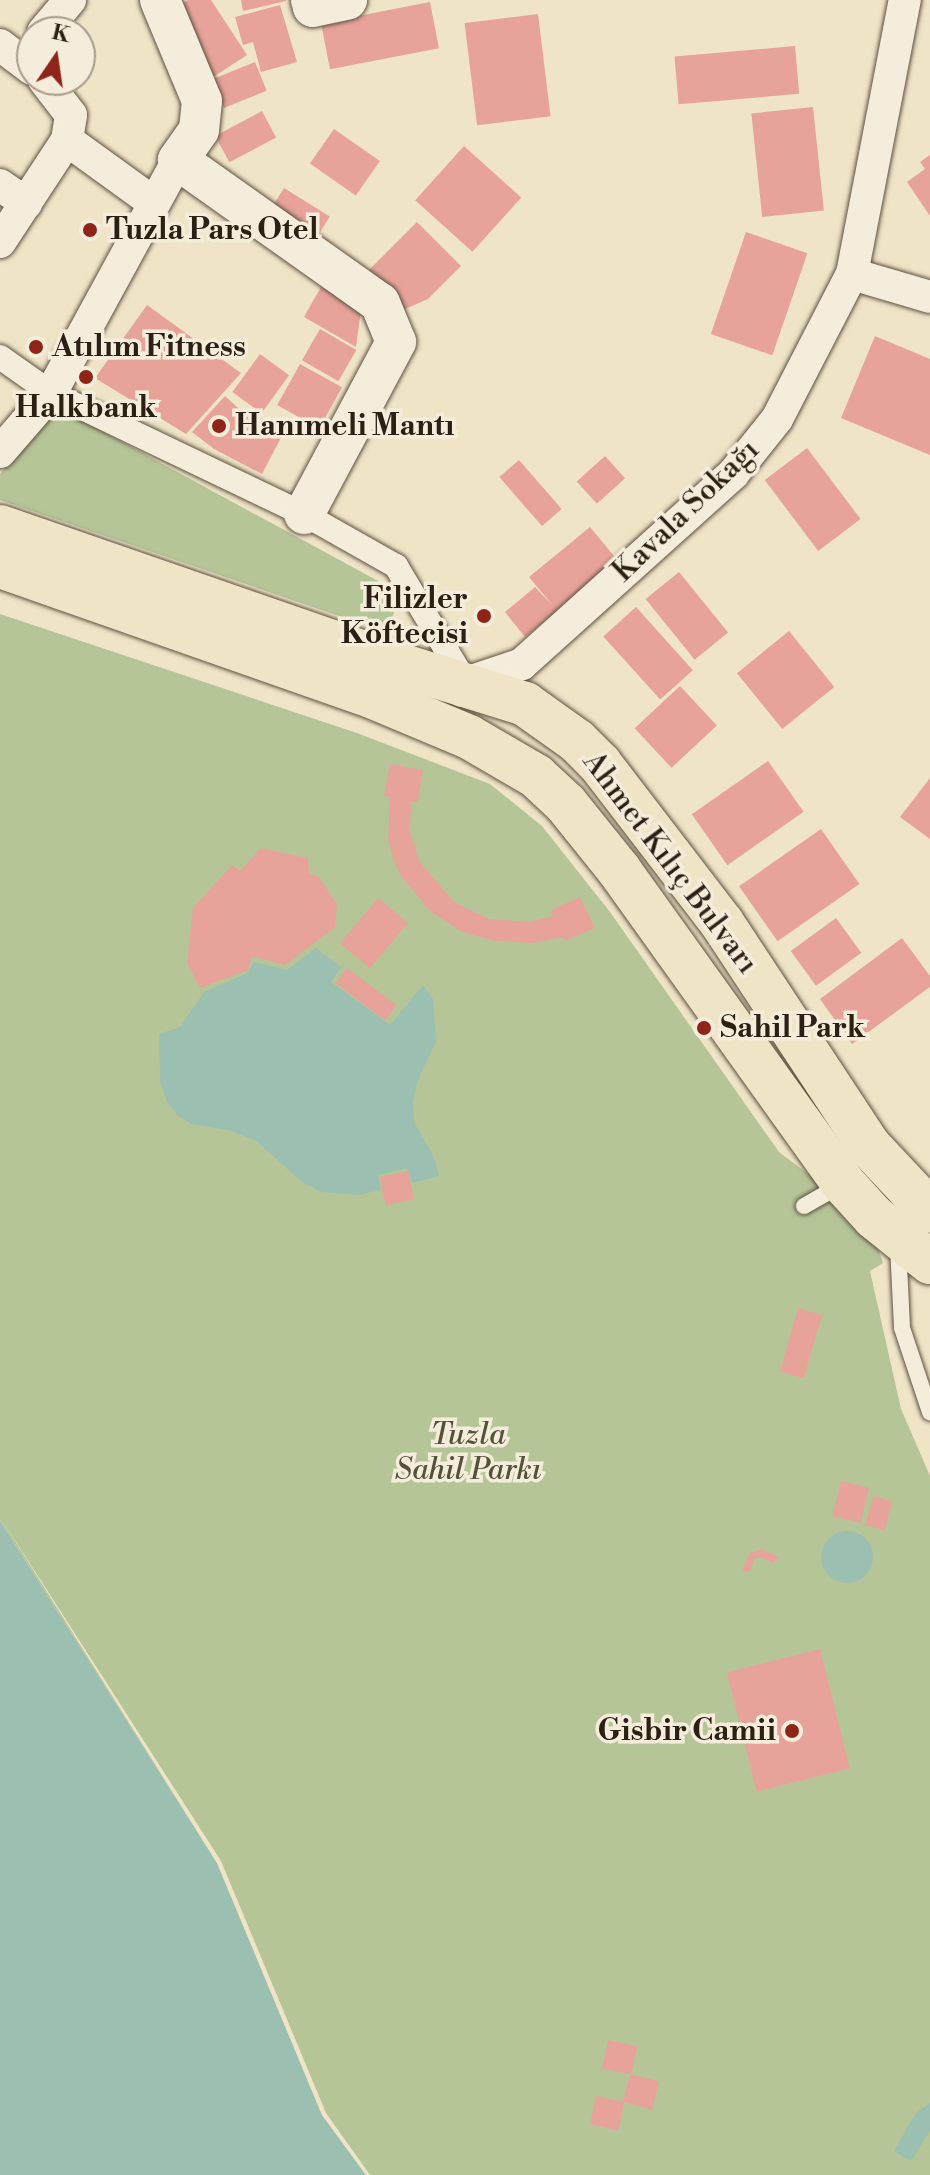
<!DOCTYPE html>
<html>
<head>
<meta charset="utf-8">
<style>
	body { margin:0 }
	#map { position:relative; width:930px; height:2175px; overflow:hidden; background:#f0e4c7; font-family:"Libre Bodoni",serif }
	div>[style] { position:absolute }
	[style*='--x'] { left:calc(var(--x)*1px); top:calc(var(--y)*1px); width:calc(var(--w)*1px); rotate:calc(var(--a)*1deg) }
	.green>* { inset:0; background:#b6c598 }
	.water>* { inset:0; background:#9bbfb1 }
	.round { border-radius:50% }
	.pier>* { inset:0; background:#f0e4c7 }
	.building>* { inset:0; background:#e7a399; transform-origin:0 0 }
	.roads { filter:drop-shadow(0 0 2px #5d5141) drop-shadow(0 0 2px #5d5141) }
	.service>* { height:16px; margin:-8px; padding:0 8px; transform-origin:8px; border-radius:8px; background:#f5eddb }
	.pedestrian>* { height:24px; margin:-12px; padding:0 12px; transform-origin:12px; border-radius:12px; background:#f5eddb }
	.minor>* { height:32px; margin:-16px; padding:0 16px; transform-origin:16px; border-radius:16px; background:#f5eddb }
	.tertiary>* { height:40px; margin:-20px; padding:0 20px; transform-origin:20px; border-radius:20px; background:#f5eddb }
	.primary>* { height:44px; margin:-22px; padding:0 22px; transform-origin:22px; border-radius:22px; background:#f0e4c7 }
	.dots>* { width:22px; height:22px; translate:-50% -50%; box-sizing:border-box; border:4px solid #f5eddb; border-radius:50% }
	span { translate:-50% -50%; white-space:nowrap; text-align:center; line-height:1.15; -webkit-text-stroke:7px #f5eddb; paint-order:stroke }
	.poi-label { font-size:30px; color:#2c2014; font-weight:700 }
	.left { translate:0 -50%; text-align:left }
	.right { translate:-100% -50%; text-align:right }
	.street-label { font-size:30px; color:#2c2014 }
	.park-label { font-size:30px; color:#55523c; font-style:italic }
	.north { position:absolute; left:16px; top:16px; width:80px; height:80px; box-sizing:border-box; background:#f5eddb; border:2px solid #a59b8b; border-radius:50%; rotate:13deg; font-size:22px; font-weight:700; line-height:32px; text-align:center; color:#2c2014 }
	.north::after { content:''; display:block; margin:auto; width:28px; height:36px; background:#8f2418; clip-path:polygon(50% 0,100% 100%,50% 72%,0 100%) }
</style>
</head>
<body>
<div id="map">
	<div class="green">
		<div style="clip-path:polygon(65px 411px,391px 588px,397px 603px,391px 622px,380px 630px,0 500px,0 474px,52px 414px)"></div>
		<div style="clip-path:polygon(0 614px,357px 733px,490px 784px,542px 826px,610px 912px,779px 1152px,852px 1207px,872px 1230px,883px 1263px,870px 1271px,901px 1409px,930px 1476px,930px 2175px,366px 2175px,322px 2115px,217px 1863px,0 1521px)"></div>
	</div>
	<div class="water">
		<div style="clip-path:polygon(316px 948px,341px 967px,331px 982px,390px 1025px,423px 985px,433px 999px,436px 1041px,418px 1080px,413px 1102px,414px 1122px,434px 1157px,439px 1176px,412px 1183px,407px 1168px,378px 1175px,381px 1190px,358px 1195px,321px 1192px,302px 1182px,256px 1141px,232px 1131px,192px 1124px,178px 1116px,167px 1102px,160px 1082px,159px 1034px,180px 1027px,204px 992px,248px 973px,254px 962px,287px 970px)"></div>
		<div style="clip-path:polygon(0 1521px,217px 1863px,322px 2115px,366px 2175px,0 2175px)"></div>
		<div class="round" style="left:821px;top:1531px;width:52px;height:52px"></div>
		<div style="clip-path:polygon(930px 2103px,930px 2131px,911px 2161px,894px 2151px,916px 2113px)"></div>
	</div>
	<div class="pier">
		<div style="clip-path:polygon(0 1517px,221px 1861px,326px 2113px,370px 2175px,366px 2175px,322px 2115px,217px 1863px)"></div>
	</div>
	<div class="building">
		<div style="clip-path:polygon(188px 0,211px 0,247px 55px,213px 77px,171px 11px)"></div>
		<div style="clip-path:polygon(241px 0,286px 0,286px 1px,243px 11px)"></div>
		<div style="left:430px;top:2px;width:47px;height:111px;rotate:79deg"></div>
		<div style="clip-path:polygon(280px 5px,297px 62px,261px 72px,253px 42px,243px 45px,235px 17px)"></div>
		<div style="left:538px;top:14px;width:103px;height:74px;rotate:83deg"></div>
		<div style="left:795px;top:46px;width:48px;height:121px;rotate:85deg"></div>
		<div style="left:255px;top:62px;width:31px;height:46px;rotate:68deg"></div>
		<div style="left:813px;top:107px;width:104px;height:62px;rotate:84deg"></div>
		<div style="left:262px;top:111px;width:30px;height:53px;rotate:62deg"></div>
		<div style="left:334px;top:129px;width:56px;height:42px;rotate:35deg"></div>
		<div style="left:464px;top:146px;width:77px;height:73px;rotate:42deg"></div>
		<div style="clip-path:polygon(930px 155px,930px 216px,907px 182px,925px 169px,920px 162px)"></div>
		<div style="left:284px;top:188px;width:54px;height:25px;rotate:32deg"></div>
		<div style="clip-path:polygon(417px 222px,461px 266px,428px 299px,405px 309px,368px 271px)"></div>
		<div style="left:746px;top:232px;width:65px;height:108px;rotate:19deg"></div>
		<div style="clip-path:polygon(321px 287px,361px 310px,356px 347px,304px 317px)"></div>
		<div style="clip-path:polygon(147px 305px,241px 373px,186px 434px,95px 378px)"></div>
		<div style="left:320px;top:329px;width:42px;height:36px;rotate:30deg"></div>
		<div style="clip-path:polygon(875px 336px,930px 359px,930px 455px,841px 418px)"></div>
		<div style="left:260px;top:354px;width:36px;height:47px;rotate:36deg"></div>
		<div style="left:300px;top:364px;width:48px;height:47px;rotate:29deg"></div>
		<div style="clip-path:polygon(225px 396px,248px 417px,285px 430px,262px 474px,214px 449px,192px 432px)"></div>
		<div style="left:807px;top:448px;width:89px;height:53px;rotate:53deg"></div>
		<div style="left:605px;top:456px;width:30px;height:38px;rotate:48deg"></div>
		<div style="left:519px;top:460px;width:65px;height:26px;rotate:49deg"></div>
		<div style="clip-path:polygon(590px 527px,619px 562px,525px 637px,505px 612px,535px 587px,553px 606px,529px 577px)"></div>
		<div style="left:679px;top:572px;width:78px;height:43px;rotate:51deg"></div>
		<div style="left:636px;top:607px;width:85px;height:44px;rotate:48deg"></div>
		<div style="left:789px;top:631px;width:72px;height:67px;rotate:51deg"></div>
		<div style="left:680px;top:686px;width:54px;height:62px;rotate:47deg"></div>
		<div style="left:768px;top:761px;width:62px;height:93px;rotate:55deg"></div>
		<div style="clip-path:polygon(390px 764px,423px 770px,418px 802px,411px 801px,410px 832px,420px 862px,454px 902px,489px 919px,529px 922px,553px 916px,551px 910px,580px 897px,595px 928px,565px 941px,563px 937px,532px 943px,495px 941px,462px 932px,430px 911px,400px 875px,393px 858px,388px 839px,390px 797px,384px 796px)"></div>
		<div style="clip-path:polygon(930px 778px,930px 839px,900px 817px)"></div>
		<div style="left:821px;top:829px;width:67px;height:100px;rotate:55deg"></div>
		<div style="clip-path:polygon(261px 848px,308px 858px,309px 874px,318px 876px,337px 904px,335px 927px,285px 965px,252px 956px,248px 970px,200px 988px,187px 963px,193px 908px,232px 865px,240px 871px)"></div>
		<div style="left:378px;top:898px;width:39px;height:59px;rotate:40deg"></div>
		<div style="left:836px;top:918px;width:43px;height:56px;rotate:54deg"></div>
		<div style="clip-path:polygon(902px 938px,930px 976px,930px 987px,852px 1044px,820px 999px)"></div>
		<div style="left:347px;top:968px;width:62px;height:19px;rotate:37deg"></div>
		<div style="left:408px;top:1171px;width:29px;height:29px;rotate:78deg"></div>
		<div style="left:798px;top:1308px;width:25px;height:66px;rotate:16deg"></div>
		<div style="left:841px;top:1481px;width:29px;height:36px;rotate:14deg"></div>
		<div style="left:873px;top:1496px;width:20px;height:30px;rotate:15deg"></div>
		<div style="clip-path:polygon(761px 1549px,779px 1557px,772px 1563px,761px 1557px,754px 1559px,750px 1572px,742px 1571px,750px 1553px)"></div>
		<div style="left:820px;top:1649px;width:123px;height:96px;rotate:76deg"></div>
		<div style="left:608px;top:2040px;width:30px;height:29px;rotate:12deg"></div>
		<div style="left:630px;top:2074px;width:30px;height:29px;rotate:14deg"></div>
		<div style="left:596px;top:2096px;width:29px;height:29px;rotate:12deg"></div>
	</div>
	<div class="roads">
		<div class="service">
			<div style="--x:804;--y:1206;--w:43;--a:-29.6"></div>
			<div style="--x:898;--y:1245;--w:83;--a:87.2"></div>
			<div style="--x:902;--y:1328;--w:89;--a:71.6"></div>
		</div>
		<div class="pedestrian">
			<div style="--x:0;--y:357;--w:62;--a:35.2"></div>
			<div style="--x:51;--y:393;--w:280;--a:25.6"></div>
			<div style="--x:304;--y:514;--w:106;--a:29.5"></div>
			<div style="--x:396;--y:566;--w:136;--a:59.1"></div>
		</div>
		<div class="minor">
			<div style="--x:43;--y:32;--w:42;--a:-49.8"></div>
			<div style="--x:0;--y:45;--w:40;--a:37"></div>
			<div style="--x:44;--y:80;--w:44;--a:52.4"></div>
			<div style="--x:71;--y:115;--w:25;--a:99"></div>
			<div style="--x:67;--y:140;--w:107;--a:35.9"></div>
			<div style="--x:0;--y:185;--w:32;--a:35"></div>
			<div style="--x:0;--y:242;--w:122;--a:-56.7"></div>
			<div style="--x:852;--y:274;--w:81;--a:16.4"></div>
			<div style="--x:0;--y:452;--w:78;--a:-49.2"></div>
			<div style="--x:51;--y:393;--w:265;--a:-61.4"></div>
			<div style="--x:462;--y:691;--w:9;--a:-63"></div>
			<div style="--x:466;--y:683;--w:59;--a:-18.7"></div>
			<div style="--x:522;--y:664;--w:284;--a:-42"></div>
			<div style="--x:733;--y:474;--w:70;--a:-51.3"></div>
			<div style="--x:777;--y:419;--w:163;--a:-62.7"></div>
			<div style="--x:852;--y:274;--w:279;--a:-79.1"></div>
		</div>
		<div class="tertiary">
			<div style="--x:160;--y:0;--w:109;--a:67.4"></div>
			<div style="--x:202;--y:101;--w:29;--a:96"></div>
			<div style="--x:199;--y:130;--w:37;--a:125"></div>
			<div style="--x:178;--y:160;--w:247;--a:35.3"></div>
			<div style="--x:380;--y:303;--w:42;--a:67.7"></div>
			<div style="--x:396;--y:342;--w:195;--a:118.1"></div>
			<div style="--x:311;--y:0;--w:7;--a:74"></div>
			<div style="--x:313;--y:7;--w:35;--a:-12"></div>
		</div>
		<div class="primary">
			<div style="--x:0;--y:527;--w:406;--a:19.1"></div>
			<div style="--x:384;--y:660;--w:148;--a:17.3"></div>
			<div style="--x:525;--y:704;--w:64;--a:35.4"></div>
			<div style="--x:577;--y:741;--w:33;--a:45"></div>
			<div style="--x:600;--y:764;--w:200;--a:52.5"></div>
			<div style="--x:722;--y:923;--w:267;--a:56.6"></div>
			<div style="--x:869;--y:1146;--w:89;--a:46.8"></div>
			<div style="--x:0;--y:566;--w:393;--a:19.3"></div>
			<div style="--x:371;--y:696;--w:106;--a:22.7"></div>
			<div style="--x:469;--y:737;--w:78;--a:30.2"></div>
			<div style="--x:536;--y:776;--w:41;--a:43"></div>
			<div style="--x:566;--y:804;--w:85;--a:51.2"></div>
			<div style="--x:619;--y:870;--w:386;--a:54.4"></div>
			<div style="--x:844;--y:1184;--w:45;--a:47.7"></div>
			<div style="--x:874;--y:1217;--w:72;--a:38.8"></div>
		</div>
	</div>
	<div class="dots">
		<div style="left:90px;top:230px;background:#8f2418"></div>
		<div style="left:36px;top:347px;background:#8f2418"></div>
		<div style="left:86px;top:377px;background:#8f2418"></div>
		<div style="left:219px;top:426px;background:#8f2418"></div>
		<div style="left:484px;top:616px;background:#8f2418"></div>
		<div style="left:704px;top:1028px;background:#8f2418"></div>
		<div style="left:792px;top:1731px;background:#8f2418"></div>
	</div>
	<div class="poi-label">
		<span class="left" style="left:106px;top:230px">Tuzla Pars Otel</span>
		<span class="left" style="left:52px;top:347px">Atılım Fitness</span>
		<span style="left:86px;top:408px">Halkbank</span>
		<span class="left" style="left:235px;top:426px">Hanımeli Mantı</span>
		<span class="right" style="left:468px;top:616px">Filizler<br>Köftecisi</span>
		<span class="left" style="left:720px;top:1028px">Sahil Park</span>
		<span class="right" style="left:776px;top:1731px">Gisbir Camii</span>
	</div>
	<div class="street-label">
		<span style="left:686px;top:511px;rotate:-44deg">Kavala Sokağı</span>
		<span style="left:670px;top:863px;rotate:53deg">Ahmet Kılıç Bulvarı</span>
	</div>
	<div class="park-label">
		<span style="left:468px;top:1452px">Tuzla<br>Sahil Parkı</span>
	</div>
	<div class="north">K</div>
</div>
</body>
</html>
